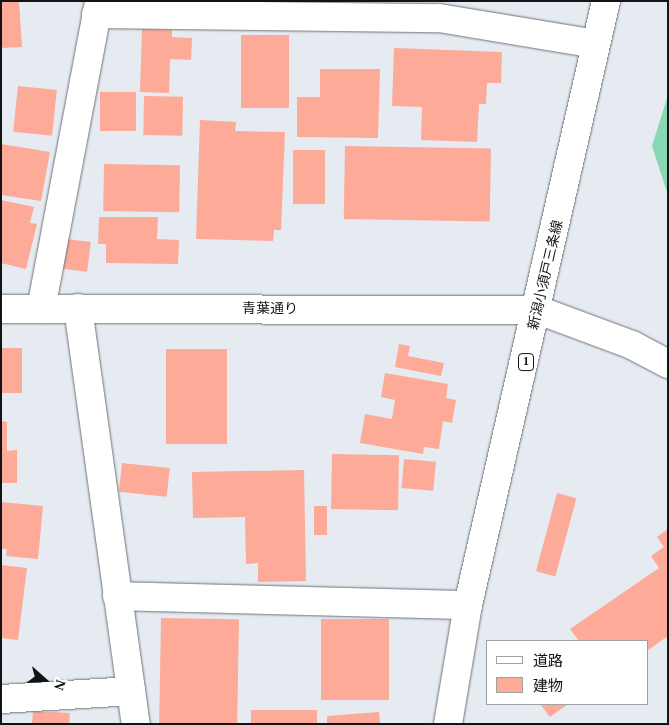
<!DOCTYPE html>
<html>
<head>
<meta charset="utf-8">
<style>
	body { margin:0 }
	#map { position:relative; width:669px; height:725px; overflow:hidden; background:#e5ebf1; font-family:"Times New Roman","Noto Sans JP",serif }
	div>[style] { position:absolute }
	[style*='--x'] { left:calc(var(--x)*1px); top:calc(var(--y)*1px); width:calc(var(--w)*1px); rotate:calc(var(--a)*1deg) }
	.green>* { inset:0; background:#88d8b4 }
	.building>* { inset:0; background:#fdaa98; transform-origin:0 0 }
	.roads { filter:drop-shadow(0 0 1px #6d7277) drop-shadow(0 0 1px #6d7277) }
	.street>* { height:28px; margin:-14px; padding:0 14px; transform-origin:14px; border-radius:14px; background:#fff }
	.secondary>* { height:28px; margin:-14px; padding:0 14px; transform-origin:14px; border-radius:14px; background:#fff }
	.primary>* { height:28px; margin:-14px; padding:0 14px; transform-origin:14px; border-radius:14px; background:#fff }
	span { translate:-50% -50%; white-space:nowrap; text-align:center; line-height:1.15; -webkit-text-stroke:5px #fff; paint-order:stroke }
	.shield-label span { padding:1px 4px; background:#fff; border:1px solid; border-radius:4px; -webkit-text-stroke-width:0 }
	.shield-label { font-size:12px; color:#111315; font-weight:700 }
	.street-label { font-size:14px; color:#111315 }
	.frame { position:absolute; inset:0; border:2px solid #111315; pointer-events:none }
	.legend { position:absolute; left:486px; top:640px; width:162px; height:65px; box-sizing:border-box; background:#fff; border:1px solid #a0a1a1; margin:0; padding:6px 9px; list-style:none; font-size:15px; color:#111315 }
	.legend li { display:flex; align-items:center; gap:10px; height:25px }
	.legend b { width:25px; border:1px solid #a0a1a1 }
	.north { position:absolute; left:20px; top:655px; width:50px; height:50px; -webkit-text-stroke:4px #fff; paint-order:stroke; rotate:109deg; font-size:14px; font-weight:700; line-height:20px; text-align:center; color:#111315 }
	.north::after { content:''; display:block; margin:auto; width:18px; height:22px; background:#111315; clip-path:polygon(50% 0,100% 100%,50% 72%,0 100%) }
</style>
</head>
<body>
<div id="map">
	<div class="green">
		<div style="clip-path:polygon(668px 95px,668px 195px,652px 146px)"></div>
	</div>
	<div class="building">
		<div style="clip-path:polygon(1px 1px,19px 1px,22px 47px,1px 48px)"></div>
		<div style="clip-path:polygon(142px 29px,172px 30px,172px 37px,192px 38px,191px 60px,170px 59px,169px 93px,140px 92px)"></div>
		<div style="left:289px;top:35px;width:73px;height:48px;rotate:90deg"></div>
		<div style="clip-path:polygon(394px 48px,502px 52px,501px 83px,487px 83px,486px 104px,479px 104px,477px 142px,421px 140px,422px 107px,392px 106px)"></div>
		<div style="clip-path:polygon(320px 69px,380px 69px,378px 138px,297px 137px,297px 97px,320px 97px)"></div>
		<div style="left:18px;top:86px;width:39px;height:46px;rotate:6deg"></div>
		<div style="left:100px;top:92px;width:36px;height:39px"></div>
		<div style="left:144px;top:96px;width:39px;height:39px;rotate:1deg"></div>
		<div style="clip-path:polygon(200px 120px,236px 122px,235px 131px,285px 132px,281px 230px,274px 230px,273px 241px,196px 239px)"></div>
		<div style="clip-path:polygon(1px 144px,50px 152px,41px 201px,1px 195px)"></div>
		<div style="left:345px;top:146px;width:146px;height:73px;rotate:1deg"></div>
		<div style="left:293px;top:150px;width:32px;height:54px"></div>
		<div style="left:104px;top:164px;width:76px;height:47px;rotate:1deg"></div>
		<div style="clip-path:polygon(1px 200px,34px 207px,30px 223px,37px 224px,26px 269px,1px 263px)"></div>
		<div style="clip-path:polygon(99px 217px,158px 217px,157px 239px,179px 240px,178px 264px,106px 263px,106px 244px,98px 244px)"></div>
		<div style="left:66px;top:239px;width:25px;height:30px;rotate:7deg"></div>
		<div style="clip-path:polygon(399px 344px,410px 346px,408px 356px,444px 363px,441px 376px,395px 367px)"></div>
		<div style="left:1px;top:348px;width:21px;height:45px"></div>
		<div style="left:166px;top:349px;width:61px;height:95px"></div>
		<div style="clip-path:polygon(385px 373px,448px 384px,446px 398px,456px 400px,452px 423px,443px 421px,439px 449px,424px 447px,423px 454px,360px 443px,365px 414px,392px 419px,395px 400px,381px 397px)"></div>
		<div style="clip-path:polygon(1px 421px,7px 422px,7px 451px,17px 450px,17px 483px,1px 483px)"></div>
		<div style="left:332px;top:454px;width:67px;height:55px;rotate:1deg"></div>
		<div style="left:404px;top:459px;width:32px;height:29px;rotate:5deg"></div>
		<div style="left:122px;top:463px;width:48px;height:29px;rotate:6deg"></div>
		<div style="clip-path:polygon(304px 470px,306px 581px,258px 582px,258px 563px,246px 564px,245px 517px,193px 518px,192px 472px)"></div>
		<div style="left:557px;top:493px;width:20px;height:81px;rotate:15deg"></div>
		<div style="clip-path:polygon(1px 502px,43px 506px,38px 559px,6px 556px,7px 549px,1px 549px)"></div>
		<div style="left:314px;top:506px;width:13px;height:29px"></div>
		<div style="clip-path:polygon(668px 529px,668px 636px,648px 650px,648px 641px,579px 641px,570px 629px,659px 568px,651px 556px,664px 547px,657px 537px)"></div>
		<div style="clip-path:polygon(1px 565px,27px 568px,18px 640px,1px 638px)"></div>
		<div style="left:161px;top:618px;width:78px;height:106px;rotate:1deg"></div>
		<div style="left:321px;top:619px;width:68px;height:81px"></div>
		<div style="clip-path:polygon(540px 704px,568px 704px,550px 717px)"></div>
		<div style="left:251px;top:710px;width:66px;height:14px"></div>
		<div style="clip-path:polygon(33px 711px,70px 713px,69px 724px,32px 724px)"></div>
		<div style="clip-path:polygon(379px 712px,380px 724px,327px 724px,327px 716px)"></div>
	</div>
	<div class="roads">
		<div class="street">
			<div style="--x:96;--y:14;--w:343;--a:0.7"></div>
			<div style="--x:439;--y:18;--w:159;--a:9.4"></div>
			<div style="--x:78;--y:308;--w:420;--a:82.1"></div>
			<div style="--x:41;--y:309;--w:313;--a:-79.3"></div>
			<div style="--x:117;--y:596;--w:351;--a:1.5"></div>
			<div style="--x:1;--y:699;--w:130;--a:-3.5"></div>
		</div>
		<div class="secondary">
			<div style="--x:1;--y:309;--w:537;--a:0.11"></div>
			<div style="--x:538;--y:310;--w:100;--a:20.4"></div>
			<div style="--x:632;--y:345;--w:41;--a:27.8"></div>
		</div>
		<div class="primary">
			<div style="--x:448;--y:724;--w:121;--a:-80.5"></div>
			<div style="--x:468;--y:605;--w:620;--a:-77.13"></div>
		</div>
	</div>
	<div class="shield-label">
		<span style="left:526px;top:362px">1</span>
	</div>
	<div class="street-label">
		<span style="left:546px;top:275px;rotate:-77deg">新潟小須戸三条線</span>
		<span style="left:270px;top:309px">青葉通り</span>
	</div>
	<div class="frame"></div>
	<ul class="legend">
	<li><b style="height:6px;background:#fff"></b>道路</li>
	<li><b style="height:14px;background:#fdaa98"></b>建物</li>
	</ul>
	<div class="north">N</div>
</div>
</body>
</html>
